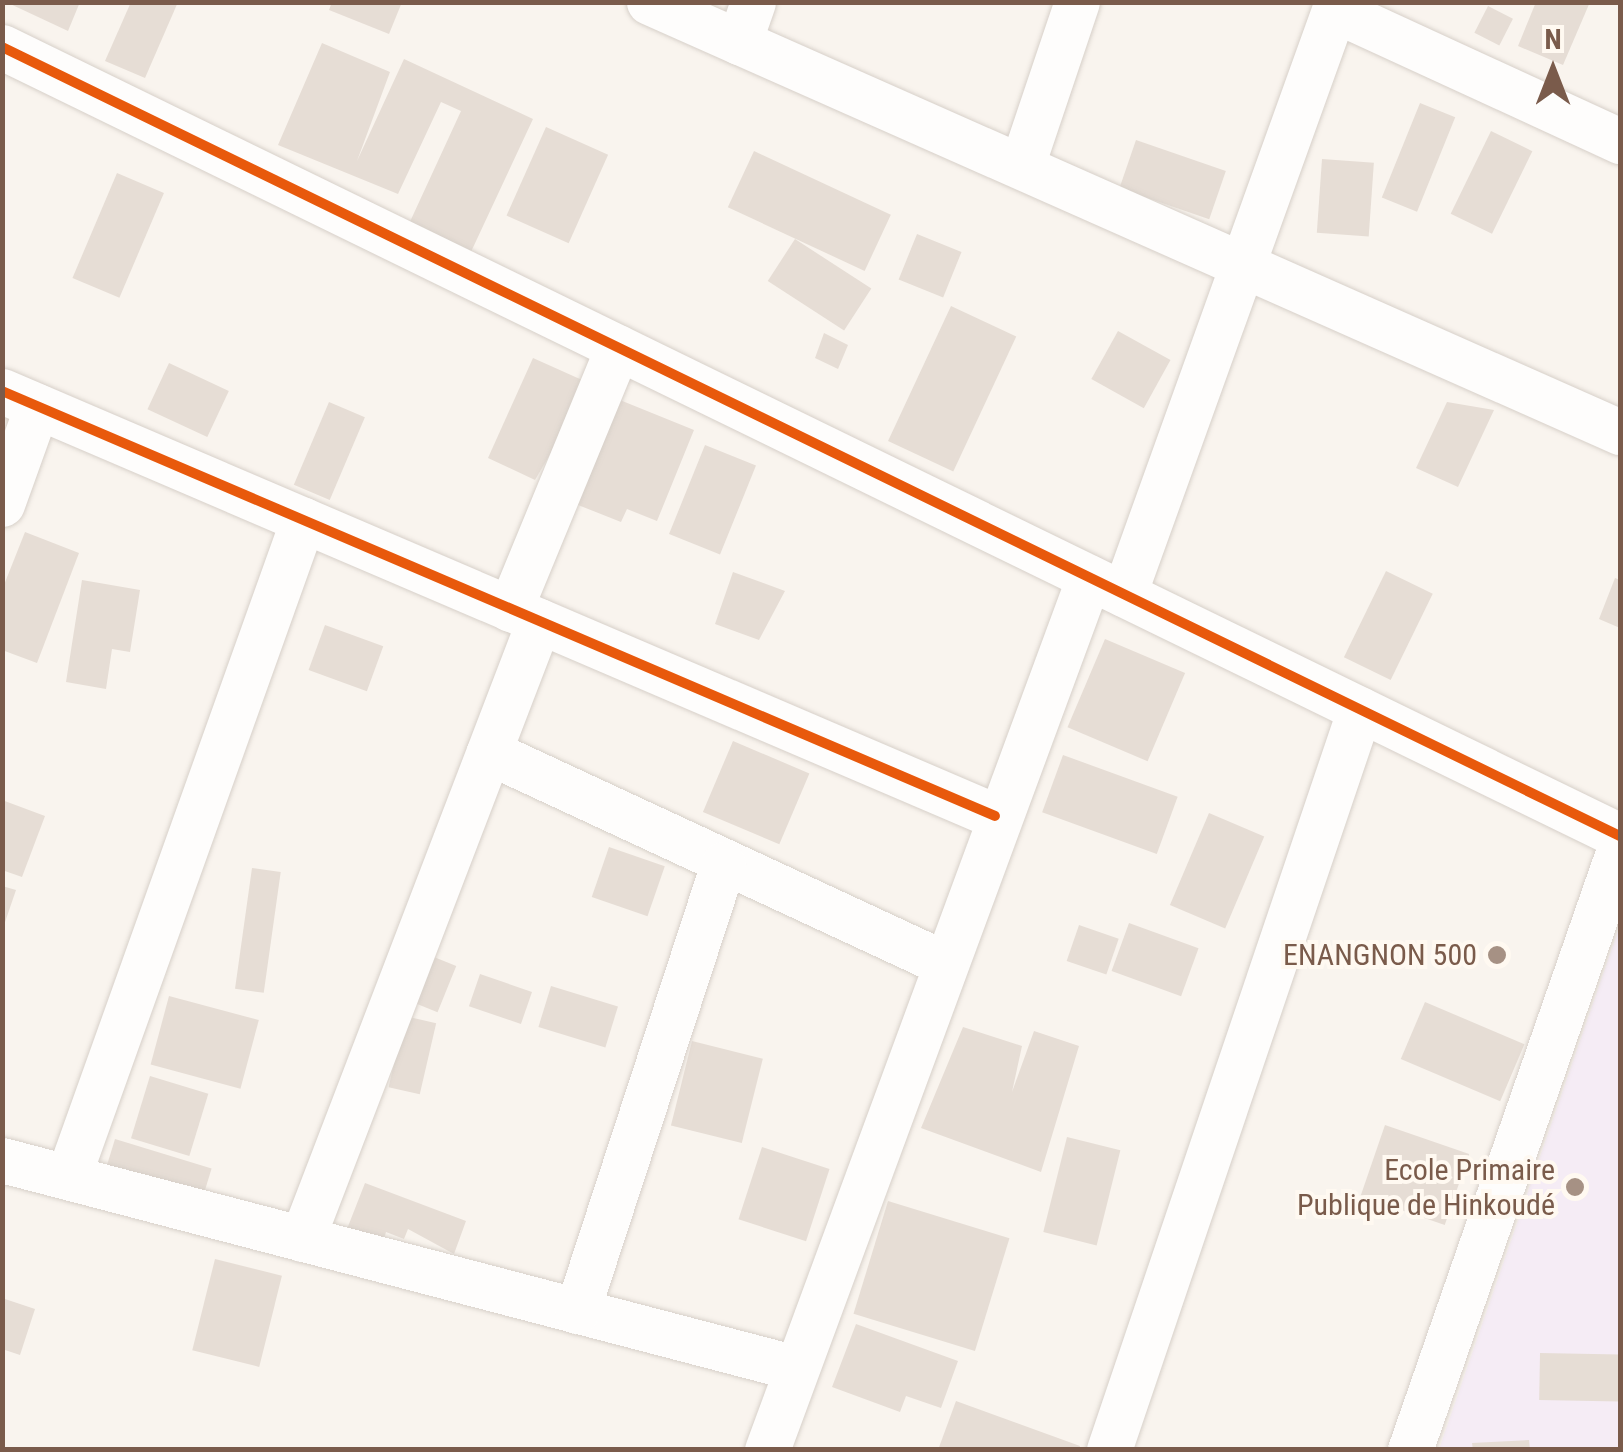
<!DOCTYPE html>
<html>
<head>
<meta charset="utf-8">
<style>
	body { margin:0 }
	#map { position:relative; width:1623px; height:1452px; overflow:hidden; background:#f9f4ee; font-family:"Roboto Condensed",sans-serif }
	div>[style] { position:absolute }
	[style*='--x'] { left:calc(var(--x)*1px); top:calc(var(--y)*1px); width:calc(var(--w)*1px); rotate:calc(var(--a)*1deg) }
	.education>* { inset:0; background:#f5ecf5 }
	.building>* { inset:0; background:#e6ddd5; transform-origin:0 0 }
	.roads { filter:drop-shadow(0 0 2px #d7d0c9) drop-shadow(0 0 2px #d7d0c9) }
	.minor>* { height:45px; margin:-22.5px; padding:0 22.5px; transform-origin:22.5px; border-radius:22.5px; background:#fefdfc }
	.cycleway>* { height:10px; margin:-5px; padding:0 5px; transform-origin:5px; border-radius:5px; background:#e8590c }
	.dots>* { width:28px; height:28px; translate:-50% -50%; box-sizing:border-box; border:5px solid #fff9f1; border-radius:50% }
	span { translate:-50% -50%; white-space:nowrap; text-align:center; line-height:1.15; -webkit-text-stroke:8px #fff9f1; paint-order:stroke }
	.poi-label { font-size:30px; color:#7a5b4b }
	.right { translate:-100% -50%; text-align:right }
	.frame { position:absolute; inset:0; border:5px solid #7a5b4b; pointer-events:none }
	.north { position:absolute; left:1503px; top:20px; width:100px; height:100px; -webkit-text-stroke:8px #fff9f1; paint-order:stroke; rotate:0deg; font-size:28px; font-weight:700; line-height:40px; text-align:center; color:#7a5b4b }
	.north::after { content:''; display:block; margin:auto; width:35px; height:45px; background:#7a5b4b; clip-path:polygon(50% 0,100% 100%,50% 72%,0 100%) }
</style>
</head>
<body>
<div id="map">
	<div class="education">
		<div style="clip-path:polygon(1620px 925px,1620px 1449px,1439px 1449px)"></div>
	</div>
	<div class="building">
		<div style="clip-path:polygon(6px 2px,80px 2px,68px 31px)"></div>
		<div style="clip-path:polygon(131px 2px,178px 2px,145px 78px,105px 61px)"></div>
		<div style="clip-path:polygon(332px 2px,402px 2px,389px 34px,329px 10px)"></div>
		<div style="clip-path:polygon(1536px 2px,1590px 2px,1563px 65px,1518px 46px)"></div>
		<div style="left:1488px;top:6px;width:28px;height:30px;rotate:27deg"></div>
		<div style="clip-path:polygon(322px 43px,390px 72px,357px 161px,404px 59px,533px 119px,470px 254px,408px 226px,461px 111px,441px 102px,398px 194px,278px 145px)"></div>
		<div style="left:1420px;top:103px;width:38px;height:102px;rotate:22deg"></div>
		<div style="left:546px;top:127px;width:68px;height:97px;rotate:24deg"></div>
		<div style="left:1491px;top:131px;width:46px;height:92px;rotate:26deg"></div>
		<div style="left:1136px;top:140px;width:95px;height:51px;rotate:19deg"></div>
		<div style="left:754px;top:151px;width:151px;height:62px;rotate:25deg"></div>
		<div style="left:1322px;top:159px;width:52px;height:74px;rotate:4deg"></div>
		<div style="left:117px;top:173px;width:51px;height:114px;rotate:23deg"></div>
		<div style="left:917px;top:234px;width:48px;height:49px;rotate:22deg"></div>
		<div style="left:795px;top:239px;width:91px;height:50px;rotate:33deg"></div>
		<div style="left:951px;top:306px;width:72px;height:149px;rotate:25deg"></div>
		<div style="left:1118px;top:331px;width:60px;height:55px;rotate:29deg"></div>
		<div style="clip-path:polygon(824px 333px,848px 345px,838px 369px,815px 358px)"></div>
		<div style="clip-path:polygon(533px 358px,591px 384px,535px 480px,488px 458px)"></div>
		<div style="left:169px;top:363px;width:66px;height:51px;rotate:25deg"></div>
		<div style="clip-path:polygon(610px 396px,694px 430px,657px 521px,627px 509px,621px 522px,568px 501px)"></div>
		<div style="left:329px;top:402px;width:39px;height:90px;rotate:23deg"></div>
		<div style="clip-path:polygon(1447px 402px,1494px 410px,1458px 487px,1416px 468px)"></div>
		<div style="left:705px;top:445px;width:55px;height:96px;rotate:22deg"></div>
		<div style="clip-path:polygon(25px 532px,79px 553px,37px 663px,2px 650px,2px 590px)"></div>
		<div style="left:1386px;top:571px;width:52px;height:96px;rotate:26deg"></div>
		<div style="clip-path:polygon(733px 572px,785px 591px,759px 640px,715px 624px)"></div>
		<div style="clip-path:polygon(1615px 578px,1620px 580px,1620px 628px,1599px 619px)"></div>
		<div style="clip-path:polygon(82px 580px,140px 590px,130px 652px,112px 649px,106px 689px,66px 682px)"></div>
		<div style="left:325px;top:625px;width:62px;height:48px;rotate:20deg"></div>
		<div style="left:1105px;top:639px;width:87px;height:96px;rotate:23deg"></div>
		<div style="left:733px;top:741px;width:83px;height:77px;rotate:23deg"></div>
		<div style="left:1063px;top:755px;width:122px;height:61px;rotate:20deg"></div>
		<div style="clip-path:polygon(2px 800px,45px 816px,22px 877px,2px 870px)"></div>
		<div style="left:1209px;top:813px;width:60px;height:100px;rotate:23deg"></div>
		<div style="left:609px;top:847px;width:59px;height:53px;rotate:19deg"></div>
		<div style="left:252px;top:868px;width:29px;height:122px;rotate:8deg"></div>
		<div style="clip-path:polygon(2px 886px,16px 890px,3px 928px,2px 928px)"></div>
		<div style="left:1129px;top:923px;width:74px;height:51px;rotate:20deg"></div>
		<div style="left:1079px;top:925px;width:42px;height:38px;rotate:19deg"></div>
		<div style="left:434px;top:957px;width:24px;height:50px;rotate:22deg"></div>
		<div style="left:480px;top:974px;width:55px;height:34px;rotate:19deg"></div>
		<div style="left:551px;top:986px;width:70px;height:43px;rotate:17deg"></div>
		<div style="left:169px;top:996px;width:93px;height:71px;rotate:15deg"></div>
		<div style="left:1425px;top:1002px;width:108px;height:62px;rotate:23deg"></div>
		<div style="left:405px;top:1016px;width:32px;height:73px;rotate:13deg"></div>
		<div style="clip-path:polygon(963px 1027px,1022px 1046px,1012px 1092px,1034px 1031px,1079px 1046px,1041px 1172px,921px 1128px)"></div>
		<div style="left:692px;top:1041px;width:73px;height:87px;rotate:14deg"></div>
		<div style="left:150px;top:1076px;width:61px;height:65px;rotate:17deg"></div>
		<div style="left:1385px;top:1125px;width:89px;height:75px;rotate:19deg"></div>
		<div style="left:1067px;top:1137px;width:55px;height:98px;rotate:14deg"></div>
		<div style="left:115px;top:1139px;width:101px;height:29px;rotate:17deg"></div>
		<div style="left:762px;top:1147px;width:71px;height:76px;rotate:18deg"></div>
		<div style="clip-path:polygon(365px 1183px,466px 1221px,454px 1254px,408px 1229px,404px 1239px,386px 1232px,383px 1243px,347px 1229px)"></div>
		<div style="left:888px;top:1201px;width:127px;height:118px;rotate:17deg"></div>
		<div style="left:215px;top:1259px;width:69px;height:94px;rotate:14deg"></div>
		<div style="clip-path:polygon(2px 1298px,35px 1309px,20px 1355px,2px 1349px)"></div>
		<div style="clip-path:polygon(856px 1324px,958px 1361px,941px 1408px,906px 1396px,900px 1412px,832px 1387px)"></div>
		<div style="left:1540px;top:1353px;width:80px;height:47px;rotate:1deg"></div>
		<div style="clip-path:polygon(956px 1401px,1080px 1446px,1079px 1450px,938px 1450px)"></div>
		<div style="clip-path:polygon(1529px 1440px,1530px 1450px,1473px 1450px,1472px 1443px)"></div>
	</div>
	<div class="roads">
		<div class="minor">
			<div style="--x:649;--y:2;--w:1062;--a:23.89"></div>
			<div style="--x:1335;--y:10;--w:314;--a:24.7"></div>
			<div style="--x:739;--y:42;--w:42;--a:-70.7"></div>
			<div style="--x:2;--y:47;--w:1800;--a:26"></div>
			<div style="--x:1023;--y:162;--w:169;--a:-71.4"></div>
			<div style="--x:2;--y:391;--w:1080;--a:23.17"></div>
			<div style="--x:2;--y:504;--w:104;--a:-70.3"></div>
			<div style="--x:1124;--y:594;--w:629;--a:-70.21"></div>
			<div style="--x:510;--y:609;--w:283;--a:-67.6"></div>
			<div style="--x:489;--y:752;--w:499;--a:24.9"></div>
			<div style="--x:2;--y:1160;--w:817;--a:14.68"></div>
			<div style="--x:68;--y:1177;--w:698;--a:-70.32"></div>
			<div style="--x:302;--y:1239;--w:662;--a:-69.02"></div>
			<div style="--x:577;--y:1311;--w:470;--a:-71.9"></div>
			<div style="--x:767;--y:1450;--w:930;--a:-69.75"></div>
			<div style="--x:1109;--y:1450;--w:782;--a:-71.29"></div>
			<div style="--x:1410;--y:1450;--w:639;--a:-70.8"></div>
		</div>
	</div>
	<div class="cycleway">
		<div style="--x:2;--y:47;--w:1800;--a:26"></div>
		<div style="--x:2;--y:391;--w:1080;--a:23.17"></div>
	</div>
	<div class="dots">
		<div style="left:1497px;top:955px;background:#a69184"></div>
		<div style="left:1575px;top:1187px;background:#a69184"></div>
	</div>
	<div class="poi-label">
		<span class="right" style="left:1477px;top:955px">ENANGNON 500</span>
		<span class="right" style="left:1555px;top:1187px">Ecole Primaire<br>Publique de Hinkoudé</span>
	</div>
	<div class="frame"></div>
	<div class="north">N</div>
</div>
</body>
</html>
